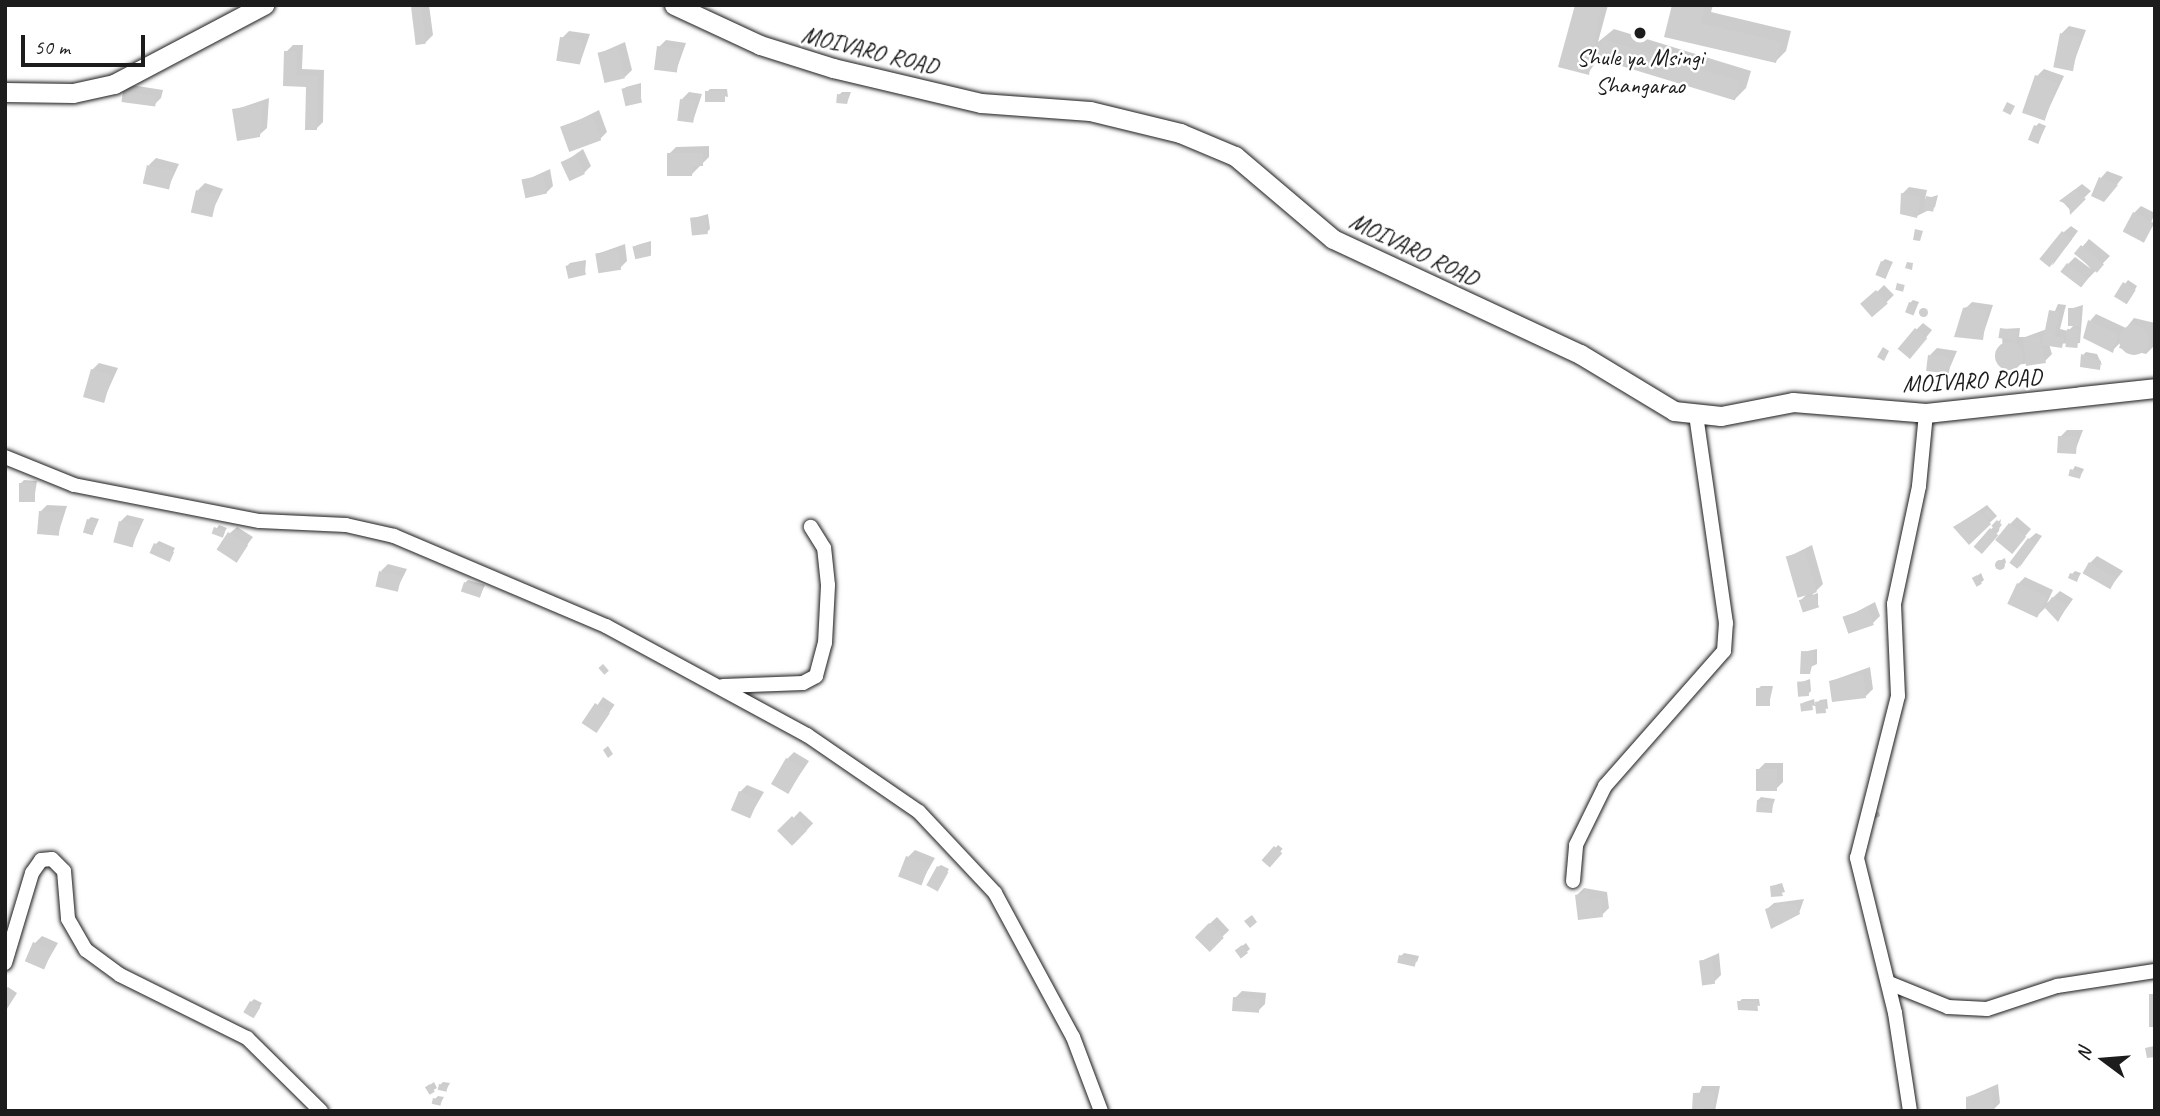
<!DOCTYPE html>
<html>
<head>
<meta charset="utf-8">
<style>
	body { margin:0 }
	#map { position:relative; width:2160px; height:1116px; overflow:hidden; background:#fff; font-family:Caveat,sans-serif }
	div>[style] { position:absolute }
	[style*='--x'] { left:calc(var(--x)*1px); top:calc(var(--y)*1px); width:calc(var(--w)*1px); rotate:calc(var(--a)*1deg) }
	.shadow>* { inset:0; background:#0003; transform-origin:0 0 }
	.building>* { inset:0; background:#cecece; transform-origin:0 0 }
	.round { border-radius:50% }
	.roads { filter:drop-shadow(0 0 2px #1c1c1c) drop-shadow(0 0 2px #1c1c1c) }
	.street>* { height:14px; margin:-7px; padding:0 7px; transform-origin:7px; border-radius:7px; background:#fff }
	.secondary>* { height:19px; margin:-9.5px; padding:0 9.5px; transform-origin:9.5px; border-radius:9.5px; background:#fff }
	.dots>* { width:19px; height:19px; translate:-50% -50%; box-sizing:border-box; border:4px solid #fff; border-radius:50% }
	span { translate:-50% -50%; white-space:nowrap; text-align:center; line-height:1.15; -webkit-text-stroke:5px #fff; paint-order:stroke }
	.street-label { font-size:24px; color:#1c1c1c }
	.poi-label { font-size:24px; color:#1c1c1c }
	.frame { position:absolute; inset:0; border:7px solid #1c1c1c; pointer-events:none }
	.north { position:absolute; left:2069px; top:1025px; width:70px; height:70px; -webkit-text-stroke:5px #fff; paint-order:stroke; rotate:286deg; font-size:19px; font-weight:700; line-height:28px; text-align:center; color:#1c1c1c }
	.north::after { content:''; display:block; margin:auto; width:24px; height:32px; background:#1c1c1c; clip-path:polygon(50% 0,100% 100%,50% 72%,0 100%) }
	.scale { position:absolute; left:21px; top:35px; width:124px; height:32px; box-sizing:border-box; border:4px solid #1c1c1c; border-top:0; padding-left:9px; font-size:21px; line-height:24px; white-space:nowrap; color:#1c1c1c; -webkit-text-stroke:5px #fff; paint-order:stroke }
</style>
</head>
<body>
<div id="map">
	<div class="shadow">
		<div style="clip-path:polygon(416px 5px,429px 5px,433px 35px,425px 43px)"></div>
		<div style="clip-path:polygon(1576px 5px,1608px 5px,1598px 42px,1614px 29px,1751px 71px,1746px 88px,1735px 99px,1600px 57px,1588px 73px)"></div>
		<div style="clip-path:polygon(1674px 5px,1713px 5px,1711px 12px,1791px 31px,1786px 51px,1775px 62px,1666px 35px)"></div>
		<div style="clip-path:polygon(2069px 26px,2086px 30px,2071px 70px,2062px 33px)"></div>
		<div style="clip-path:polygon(569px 31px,590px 34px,580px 63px,562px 38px)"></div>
		<div style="clip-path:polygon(666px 40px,686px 43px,676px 71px,659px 47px)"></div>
		<div style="clip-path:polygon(625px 42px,632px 70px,625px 77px,600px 53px)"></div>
		<div style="clip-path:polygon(293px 45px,303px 45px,302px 69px,324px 70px,323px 122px,316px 129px,307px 85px,285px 85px,286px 52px)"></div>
		<div style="clip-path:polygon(2044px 69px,2064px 76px,2044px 119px,2037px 76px)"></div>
		<div style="clip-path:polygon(641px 83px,641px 101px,623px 90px,626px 87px)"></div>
		<div style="clip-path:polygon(131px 85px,163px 90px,161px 98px,154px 105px,124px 92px)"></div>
		<div style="clip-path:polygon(710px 89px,727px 89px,728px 97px,707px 92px)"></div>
		<div style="clip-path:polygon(689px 92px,702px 94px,693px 121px,682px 99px)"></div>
		<div style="clip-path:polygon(851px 92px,847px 103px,839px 95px,842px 92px)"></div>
		<div style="clip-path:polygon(269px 98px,267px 128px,259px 135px,234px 110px)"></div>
		<div style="clip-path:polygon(599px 110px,607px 132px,600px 139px,563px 128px)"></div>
		<div style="clip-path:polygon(2039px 123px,2046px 126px,2038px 142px,2036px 126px)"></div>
		<div style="clip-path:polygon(709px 146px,709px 157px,692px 174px,669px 154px,676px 147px)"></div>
		<div style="clip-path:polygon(583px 149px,591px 166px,584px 173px,563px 163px)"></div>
		<div style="clip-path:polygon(156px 158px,179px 164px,168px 188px,149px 165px)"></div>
		<div style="clip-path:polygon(550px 169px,553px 186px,546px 193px,524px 181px)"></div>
		<div style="clip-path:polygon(2107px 171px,2123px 177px,2111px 192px,2101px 178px)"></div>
		<div style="clip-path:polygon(205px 183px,223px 189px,210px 216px,198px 190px)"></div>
		<div style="clip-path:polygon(2082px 184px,2091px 191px,2071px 211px,2061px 200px)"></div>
		<div style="clip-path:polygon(1909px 187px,1927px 190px,1925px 199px,1938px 195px,1935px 207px,1917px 216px,1902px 194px)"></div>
		<div style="clip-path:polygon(2141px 206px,2155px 213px,2143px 241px,2134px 213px)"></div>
		<div style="clip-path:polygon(708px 214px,710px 229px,707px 232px,691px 219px)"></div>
		<div style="clip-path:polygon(2071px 226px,2078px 231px,2052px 266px,2064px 232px)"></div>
		<div style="clip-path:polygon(2089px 239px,2110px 256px,2081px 286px,2068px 264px,2075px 257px,2091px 269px,2077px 253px)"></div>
		<div style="clip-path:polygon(651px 241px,651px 255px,634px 248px,637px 245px)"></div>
		<div style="clip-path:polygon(625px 244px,627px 261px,620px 268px,597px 254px)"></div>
		<div style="clip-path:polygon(1885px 259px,1893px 262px,1886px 276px,1882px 262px)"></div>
		<div style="clip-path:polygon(586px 260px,585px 273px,567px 266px,570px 263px)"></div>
		<div style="clip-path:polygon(2128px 280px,2137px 286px,2129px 300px,2116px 296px)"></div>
		<div style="left:1884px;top:285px;width:14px;height:28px;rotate:45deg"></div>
		<div style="clip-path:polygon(1913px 300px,1919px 302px,1914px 313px,1910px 303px)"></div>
		<div style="clip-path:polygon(1972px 302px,1993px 305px,1982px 338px,1965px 309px)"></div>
		<div style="clip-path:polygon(2058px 304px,2066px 305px,2060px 329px,2068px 331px,2074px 325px,2070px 309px,2083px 305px,2080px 343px,2049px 344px,2052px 354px,2045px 361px,2003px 367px,2002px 329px,2020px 328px,2019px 337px,2025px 337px,2047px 329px)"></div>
		<div style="clip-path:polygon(2096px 314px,2126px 328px,2134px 318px,2155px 323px,2153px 347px,2146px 354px,2119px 348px,2121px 342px,2113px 350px,2090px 321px)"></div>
		<div style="clip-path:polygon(1923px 323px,1932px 330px,1917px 349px,1916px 330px)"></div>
		<div style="clip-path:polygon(1937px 348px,1957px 351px,1948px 372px,1930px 355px)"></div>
		<div style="clip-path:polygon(2086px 352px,2097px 354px,2102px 365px,2083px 355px)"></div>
		<div style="clip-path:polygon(99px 363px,118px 368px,103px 401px,92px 370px)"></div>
		<div style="clip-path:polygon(2067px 430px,2083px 430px,2075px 451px,2060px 437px)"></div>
		<div style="clip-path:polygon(2075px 466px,2084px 469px,2080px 477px,2070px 475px)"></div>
		<div style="clip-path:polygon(24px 480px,37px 481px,34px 500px,21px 483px)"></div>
		<div style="clip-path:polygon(47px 505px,67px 506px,58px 534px,40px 512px)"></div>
		<div style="clip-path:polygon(1987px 505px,1997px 516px,1969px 542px,1955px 527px)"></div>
		<div style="clip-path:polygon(127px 515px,144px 519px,132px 546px,120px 522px)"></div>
		<div style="clip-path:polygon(91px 517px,99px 519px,93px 533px,88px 520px)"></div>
		<div style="clip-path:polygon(2017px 517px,2031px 529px,2018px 545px,2010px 524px)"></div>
		<div style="clip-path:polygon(2001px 519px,1999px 531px,1980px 551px,1975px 546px)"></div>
		<div style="clip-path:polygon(219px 525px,227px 528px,222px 536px,214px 533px)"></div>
		<div style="clip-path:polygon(237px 527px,253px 537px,235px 561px,230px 533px)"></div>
		<div style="clip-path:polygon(2036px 533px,2042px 536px,2019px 568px,2029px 539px)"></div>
		<div style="clip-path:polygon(159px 541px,175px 548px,169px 559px,156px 544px)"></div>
		<div style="clip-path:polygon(1812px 545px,1823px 584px,1812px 595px,1818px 593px,1818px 605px,1801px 600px,1808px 593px,1788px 557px)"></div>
		<div style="clip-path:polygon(2097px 556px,2123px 571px,2111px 586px,2090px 563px)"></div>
		<div style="clip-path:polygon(2005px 558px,2006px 563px,1998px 566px,1998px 562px)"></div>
		<div style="clip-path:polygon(388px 564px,407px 569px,397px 589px,381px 571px)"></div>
		<div style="clip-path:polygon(2075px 571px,2081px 573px,2077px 580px,2072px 574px)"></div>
		<div style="clip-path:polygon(1981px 573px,1984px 580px,1978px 585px,1974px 578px)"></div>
		<div style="clip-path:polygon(2025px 577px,2053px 590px,2047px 603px,2060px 591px,2073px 599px,2058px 620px,2046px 607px,2038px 615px,2018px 584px)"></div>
		<div style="clip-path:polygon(468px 580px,485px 585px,480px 596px,465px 583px)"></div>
		<div style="clip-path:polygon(1875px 602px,1880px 616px,1873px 623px,1845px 618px)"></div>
		<div style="clip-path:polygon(1817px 649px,1817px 664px,1802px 671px,1803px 652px)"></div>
		<div style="clip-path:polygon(1870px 667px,1873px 689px,1866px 696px,1831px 681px)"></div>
		<div style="clip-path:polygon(1810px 679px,1811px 691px,1808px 694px,1799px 683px)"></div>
		<div style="clip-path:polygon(1761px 686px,1773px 686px,1769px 704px,1758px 689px)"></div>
		<div style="left:603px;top:697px;width:14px;height:32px;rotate:34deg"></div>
		<div style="clip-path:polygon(1814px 699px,1815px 705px,1820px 700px,1827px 699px,1828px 709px,1802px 703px)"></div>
		<div style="clip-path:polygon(794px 752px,809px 761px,788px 792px,787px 759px)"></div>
		<div style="clip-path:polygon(1765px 763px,1783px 763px,1783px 782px,1776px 789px,1758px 770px)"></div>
		<div style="clip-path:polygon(747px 785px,764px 792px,750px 816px,740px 792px)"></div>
		<div style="clip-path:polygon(1761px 797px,1775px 799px,1771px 811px,1758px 800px)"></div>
		<div style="left:800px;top:811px;width:18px;height:28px;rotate:43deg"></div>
		<div style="clip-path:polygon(1879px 812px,1880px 816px,1872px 820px,1874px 813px)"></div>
		<div style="left:1278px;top:845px;width:6px;height:21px;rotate:39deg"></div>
		<div style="clip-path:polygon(915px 850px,935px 858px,920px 884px,908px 857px)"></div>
		<div style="clip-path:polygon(941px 865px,949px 869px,937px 890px,938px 867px)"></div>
		<div style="clip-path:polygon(1782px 883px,1785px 892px,1773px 895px,1772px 886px)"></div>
		<div style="clip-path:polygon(1584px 888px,1607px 892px,1609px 908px,1602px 915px,1577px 895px)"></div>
		<div style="clip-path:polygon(1804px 899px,1799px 913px,1767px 909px,1774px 903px)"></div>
		<div style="left:1217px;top:917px;width:18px;height:28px;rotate:47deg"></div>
		<div style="clip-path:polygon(42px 936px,58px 943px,44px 967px,35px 943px)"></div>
		<div style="clip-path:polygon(1246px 943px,1250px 949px,1242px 956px,1241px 947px)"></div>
		<div style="clip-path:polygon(1404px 953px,1419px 956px,1417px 962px,1401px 956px)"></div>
		<div style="clip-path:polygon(1719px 953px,1721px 975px,1714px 982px,1701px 961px)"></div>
		<div style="clip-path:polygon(8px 987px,17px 993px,5px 1012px,5px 989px)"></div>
		<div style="clip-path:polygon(1242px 991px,1266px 993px,1265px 1004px,1258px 1011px,1235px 998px)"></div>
		<div style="clip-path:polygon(254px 999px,262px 1003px,257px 1012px,251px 1002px)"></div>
		<div style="clip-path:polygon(1742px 999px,1759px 999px,1760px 1006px,1739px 1002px)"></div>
		<div style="clip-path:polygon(434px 1082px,437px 1088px,430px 1092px,427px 1087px)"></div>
		<div style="clip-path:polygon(443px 1082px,450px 1083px,446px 1090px,440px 1085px)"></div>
		<div style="clip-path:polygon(1998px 1084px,2000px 1103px,1993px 1110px,1968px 1097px)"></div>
		<div style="clip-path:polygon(1702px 1086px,1720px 1086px,1715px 1111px,1693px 1111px)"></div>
		<div style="clip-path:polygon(438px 1096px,444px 1097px,440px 1104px,435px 1099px)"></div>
	</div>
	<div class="building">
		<div style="clip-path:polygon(1575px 5px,1601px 5px,1589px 75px,1558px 67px)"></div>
		<div style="clip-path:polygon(1672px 5px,1705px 5px,1701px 23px,1781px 42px,1776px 63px,1664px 37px)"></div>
		<div style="left:421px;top:6px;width:38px;height:10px;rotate:83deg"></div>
		<div style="left:2060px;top:33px;width:20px;height:35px;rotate:11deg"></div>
		<div style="left:560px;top:37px;width:24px;height:24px;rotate:9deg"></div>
		<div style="left:1602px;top:39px;width:145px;height:20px;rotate:17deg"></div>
		<div style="left:657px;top:46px;width:23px;height:24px;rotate:7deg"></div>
		<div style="left:618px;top:48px;width:31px;height:21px;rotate:77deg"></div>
		<div style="clip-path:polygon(284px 51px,297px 51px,296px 76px,318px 76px,317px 130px,305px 130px,306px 87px,283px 86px)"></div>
		<div style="left:2035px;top:75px;width:24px;height:40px;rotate:19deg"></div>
		<div style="left:638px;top:85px;width:18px;height:17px;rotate:77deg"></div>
		<div style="left:123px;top:91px;width:34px;height:11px;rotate:8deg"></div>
		<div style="left:705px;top:91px;width:20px;height:11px"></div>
		<div style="left:837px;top:94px;width:11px;height:9px;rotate:5deg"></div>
		<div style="left:680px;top:99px;width:16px;height:22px;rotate:7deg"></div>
		<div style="left:2007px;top:102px;width:9px;height:10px;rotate:27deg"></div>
		<div style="clip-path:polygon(263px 104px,260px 137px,237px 141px,232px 109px)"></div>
		<div style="left:592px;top:115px;width:27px;height:34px;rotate:70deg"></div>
		<div style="left:2034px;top:125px;width:11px;height:16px;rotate:22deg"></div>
		<div style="clip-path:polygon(667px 153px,703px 153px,703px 166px,693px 166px,692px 176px,667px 176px)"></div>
		<div style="left:576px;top:155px;width:21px;height:17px;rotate:65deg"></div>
		<div style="left:147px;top:165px;width:27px;height:19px;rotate:13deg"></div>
		<div style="left:543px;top:175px;width:19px;height:22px;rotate:78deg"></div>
		<div style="clip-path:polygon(2099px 177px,2118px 185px,2104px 202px,2091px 196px)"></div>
		<div style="left:196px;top:190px;width:22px;height:23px;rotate:13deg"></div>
		<div style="clip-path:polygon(2074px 190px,2086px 199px,2070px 215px,2069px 205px,2059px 201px)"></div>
		<div style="clip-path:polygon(1901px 193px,1921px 197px,1917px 218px,1900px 214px)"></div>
		<div style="left:1926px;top:196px;width:10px;height:14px;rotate:11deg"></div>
		<div style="left:2133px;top:212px;width:24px;height:22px;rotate:28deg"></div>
		<div style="left:706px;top:216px;width:18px;height:16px;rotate:84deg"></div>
		<div style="clip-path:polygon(1915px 229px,1923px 231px,1920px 241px,1913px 240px)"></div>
		<div style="left:2062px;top:231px;width:13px;height:36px;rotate:39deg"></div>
		<div style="left:648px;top:243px;width:13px;height:16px;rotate:77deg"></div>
		<div style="left:2081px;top:245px;width:30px;height:11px;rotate:40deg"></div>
		<div style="left:618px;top:250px;width:20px;height:23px;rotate:81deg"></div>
		<div style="left:1881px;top:261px;width:11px;height:15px;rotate:22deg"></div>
		<div style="left:583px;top:262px;width:13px;height:18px;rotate:77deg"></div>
		<div style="clip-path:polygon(1907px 262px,1913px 263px,1912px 270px,1905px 268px)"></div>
		<div style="left:2067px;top:263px;width:26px;height:11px;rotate:37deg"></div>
		<div style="left:2123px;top:282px;width:15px;height:17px;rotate:32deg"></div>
		<div style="left:1897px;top:283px;width:8px;height:7px;rotate:14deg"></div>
		<div style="left:1876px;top:290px;width:18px;height:21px;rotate:49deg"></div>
		<div style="left:1909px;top:302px;width:9px;height:11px;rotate:21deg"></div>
		<div style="clip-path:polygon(1971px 306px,1987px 311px,1983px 340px,1954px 337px,1963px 308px)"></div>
		<div class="round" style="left:1918.5px;top:307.5px;width:9px;height:9px"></div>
		<div style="left:2068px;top:308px;width:12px;height:18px"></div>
		<div style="clip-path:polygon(2049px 310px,2060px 312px,2054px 336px,2064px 338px,2062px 348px,2042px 345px)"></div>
		<div style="clip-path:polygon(2088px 320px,2118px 334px,2113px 353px,2083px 338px)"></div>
		<div class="round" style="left:2119px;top:325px;width:30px;height:30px"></div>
		<div style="left:1915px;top:328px;width:16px;height:27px;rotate:40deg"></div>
		<div style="left:2000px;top:328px;width:18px;height:10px;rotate:9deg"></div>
		<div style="left:2067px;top:329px;width:12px;height:18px;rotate:5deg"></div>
		<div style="clip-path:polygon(2039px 336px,2046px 363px,2026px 366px,2023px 338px)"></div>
		<div class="round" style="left:1995px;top:342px;width:28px;height:28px"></div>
		<div style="clip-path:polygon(1883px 347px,1889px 351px,1884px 361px,1877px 357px)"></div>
		<div style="clip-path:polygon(2081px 354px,2101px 361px,2100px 370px,2080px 367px)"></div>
		<div style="left:1928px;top:355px;width:23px;height:16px;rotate:7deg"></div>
		<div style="left:91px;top:369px;width:22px;height:29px;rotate:16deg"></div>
		<div style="left:2058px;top:436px;width:19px;height:17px;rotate:3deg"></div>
		<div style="left:2070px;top:469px;width:12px;height:7px;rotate:14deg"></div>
		<div style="left:19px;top:483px;width:16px;height:19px"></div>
		<div style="clip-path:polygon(1988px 510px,1994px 516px,1989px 520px,1984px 514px)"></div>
		<div style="left:39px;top:511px;width:22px;height:23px;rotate:5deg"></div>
		<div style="clip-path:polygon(1979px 511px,1991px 524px,1969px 545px,1953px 527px)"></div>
		<div style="left:87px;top:519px;width:10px;height:14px;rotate:17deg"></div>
		<div style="left:1997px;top:520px;width:7px;height:8px;rotate:45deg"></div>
		<div style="left:119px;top:521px;width:20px;height:22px;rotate:15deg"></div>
		<div style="left:2009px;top:523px;width:22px;height:22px;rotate:39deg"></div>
		<div style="left:214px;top:527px;width:12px;height:7px;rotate:20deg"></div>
		<div style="left:1990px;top:528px;width:11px;height:25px;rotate:41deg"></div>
		<div style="left:228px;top:532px;width:24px;height:21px;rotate:33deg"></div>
		<div style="left:2028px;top:538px;width:10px;height:31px;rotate:37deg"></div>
		<div style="left:154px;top:543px;width:22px;height:11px;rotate:24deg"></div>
		<div style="left:1805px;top:551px;width:43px;height:20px;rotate:74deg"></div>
		<div class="round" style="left:1995px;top:560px;width:10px;height:10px"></div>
		<div style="left:2089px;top:562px;width:32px;height:13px;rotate:30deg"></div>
		<div style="left:379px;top:571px;width:23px;height:16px;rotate:13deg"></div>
		<div style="clip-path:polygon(2070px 573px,2079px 576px,2077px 582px,2068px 578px)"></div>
		<div style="left:1977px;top:575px;width:10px;height:6px;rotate:61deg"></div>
		<div style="left:464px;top:582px;width:20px;height:10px;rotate:18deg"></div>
		<div style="left:2017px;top:583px;width:33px;height:23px;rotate:25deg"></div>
		<div style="left:1815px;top:595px;width:13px;height:17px;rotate:72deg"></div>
		<div style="clip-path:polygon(2052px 597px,2067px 606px,2058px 622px,2045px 608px)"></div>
		<div style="left:1868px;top:608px;width:18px;height:27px;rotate:71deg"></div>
		<div style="clip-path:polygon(1801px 651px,1815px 652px,1810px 674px,1800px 674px)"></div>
		<div style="left:603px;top:664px;width:9px;height:6px;rotate:49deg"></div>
		<div style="clip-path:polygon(1863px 673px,1866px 698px,1832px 702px,1829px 681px)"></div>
		<div style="left:1808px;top:681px;width:15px;height:11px;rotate:86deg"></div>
		<div style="left:1756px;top:688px;width:14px;height:18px"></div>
		<div style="left:1825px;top:701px;width:12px;height:10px;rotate:85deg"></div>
		<div style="left:1812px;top:702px;width:8px;height:12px;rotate:83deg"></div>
		<div style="left:595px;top:703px;width:18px;height:24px;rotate:34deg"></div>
		<div style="clip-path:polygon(608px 746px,613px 754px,608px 758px,603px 750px)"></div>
		<div style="left:786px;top:758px;width:20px;height:30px;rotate:30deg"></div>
		<div style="left:1756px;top:769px;width:21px;height:22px"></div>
		<div style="left:739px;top:791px;width:21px;height:21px;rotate:23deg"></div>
		<div style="left:1757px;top:800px;width:16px;height:12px;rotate:4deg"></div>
		<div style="left:792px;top:816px;width:21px;height:21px;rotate:45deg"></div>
		<div style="left:1274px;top:846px;width:11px;height:19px;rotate:41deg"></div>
		<div style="left:906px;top:856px;width:25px;height:22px;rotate:21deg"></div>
		<div style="left:937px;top:866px;width:13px;height:22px;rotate:29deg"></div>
		<div style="clip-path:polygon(1779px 885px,1783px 896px,1771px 897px,1770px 886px)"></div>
		<div style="clip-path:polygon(1588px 893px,1589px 900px,1600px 898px,1603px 917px,1578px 920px,1575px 895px)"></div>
		<div style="clip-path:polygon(1784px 903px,1797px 905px,1800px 914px,1771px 929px,1765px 909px)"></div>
		<div style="clip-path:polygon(1252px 915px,1257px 922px,1250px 928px,1244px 921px)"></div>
		<div style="left:1209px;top:923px;width:21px;height:20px;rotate:45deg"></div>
		<div style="left:33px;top:942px;width:21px;height:21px;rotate:23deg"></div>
		<div style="left:1242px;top:945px;width:10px;height:9px;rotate:53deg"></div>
		<div style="left:1399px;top:955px;width:18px;height:8px;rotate:13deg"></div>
		<div style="left:1712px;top:959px;width:25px;height:13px;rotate:83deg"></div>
		<div style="left:2149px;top:994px;width:6px;height:33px"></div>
		<div style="left:1233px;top:997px;width:27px;height:14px;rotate:4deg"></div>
		<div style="left:250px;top:1001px;width:12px;height:13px;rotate:31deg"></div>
		<div style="clip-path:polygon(1737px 1001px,1757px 1001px,1758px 1011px,1738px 1010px)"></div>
		<div style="clip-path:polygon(2154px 1046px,2155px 1057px,2147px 1058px,2145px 1048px)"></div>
		<div style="left:430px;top:1084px;width:9px;height:6px;rotate:58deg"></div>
		<div style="left:439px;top:1084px;width:9px;height:6px;rotate:13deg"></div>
		<div style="clip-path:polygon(1992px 1090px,1994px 1111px,1966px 1111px,1966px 1097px)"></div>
		<div style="clip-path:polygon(1714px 1092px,1714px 1107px,1692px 1111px,1693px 1093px)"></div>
		<div style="left:433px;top:1098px;width:9px;height:6px;rotate:13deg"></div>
	</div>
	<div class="roads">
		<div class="street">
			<div style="--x:5;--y:457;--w:74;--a:22.1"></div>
			<div style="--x:74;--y:485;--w:189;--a:11"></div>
			<div style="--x:260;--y:521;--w:86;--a:2.7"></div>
			<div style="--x:346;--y:525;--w:49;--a:12.9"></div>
			<div style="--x:394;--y:536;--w:230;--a:23"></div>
			<div style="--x:606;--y:626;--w:229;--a:28.5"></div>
			<div style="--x:807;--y:735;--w:136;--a:34.5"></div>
			<div style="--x:919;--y:812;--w:111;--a:46.8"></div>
			<div style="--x:995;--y:893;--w:164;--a:61.6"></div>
			<div style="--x:1073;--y:1037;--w:79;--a:69.3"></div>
			<div style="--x:723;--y:686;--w:80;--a:-2.1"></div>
			<div style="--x:803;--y:683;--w:15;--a:-28"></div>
			<div style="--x:816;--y:676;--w:34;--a:-75"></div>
			<div style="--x:825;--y:643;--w:58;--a:-87"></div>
			<div style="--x:828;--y:585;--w:37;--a:-96"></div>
			<div style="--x:824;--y:548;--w:25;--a:-122"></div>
			<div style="--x:1573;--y:881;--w:36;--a:-85"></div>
			<div style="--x:1576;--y:845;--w:66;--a:-63.8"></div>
			<div style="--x:1605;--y:786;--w:180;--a:-48.6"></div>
			<div style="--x:1724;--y:651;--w:28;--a:-86"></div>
			<div style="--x:1726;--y:623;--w:210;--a:-98.2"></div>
			<div style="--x:5;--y:963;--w:94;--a:-73.3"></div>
			<div style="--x:32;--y:873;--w:16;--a:-55"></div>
			<div style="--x:41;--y:860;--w:11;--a:-5"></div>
			<div style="--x:52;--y:859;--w:17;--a:45"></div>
			<div style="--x:64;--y:871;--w:48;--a:85.2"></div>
			<div style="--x:68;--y:919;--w:36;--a:60"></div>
			<div style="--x:86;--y:950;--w:42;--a:36.3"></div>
			<div style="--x:120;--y:975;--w:142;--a:26.4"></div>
			<div style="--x:247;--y:1038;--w:104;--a:44.6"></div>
			<div style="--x:1889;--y:983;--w:64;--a:22.1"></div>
			<div style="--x:1948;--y:1007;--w:39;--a:3"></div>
			<div style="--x:1987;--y:1009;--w:74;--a:-18.2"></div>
			<div style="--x:2057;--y:986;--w:99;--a:-8.7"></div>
			<div style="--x:1910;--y:1111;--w:99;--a:-98.7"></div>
			<div style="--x:1895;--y:1013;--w:160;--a:-103.8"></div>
			<div style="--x:1857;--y:858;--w:167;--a:-75.8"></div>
			<div style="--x:1898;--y:696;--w:92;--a:-92.5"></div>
			<div style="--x:1894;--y:604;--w:121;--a:-78"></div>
			<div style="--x:1919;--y:486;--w:73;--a:-84.5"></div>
		</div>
		<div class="secondary">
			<div style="--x:674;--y:5;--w:95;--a:24.9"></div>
			<div style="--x:760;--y:45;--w:77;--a:17.5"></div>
			<div style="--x:833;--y:68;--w:152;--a:13.3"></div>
			<div style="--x:981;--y:103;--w:109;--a:4.2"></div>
			<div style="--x:1090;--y:111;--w:93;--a:13.7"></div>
			<div style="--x:1180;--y:133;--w:60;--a:22.7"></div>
			<div style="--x:1235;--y:156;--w:128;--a:40.3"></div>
			<div style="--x:1333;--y:239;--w:272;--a:25"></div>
			<div style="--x:1580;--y:354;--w:110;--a:31.2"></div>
			<div style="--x:1674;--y:411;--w:47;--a:6.1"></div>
			<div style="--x:1721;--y:416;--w:73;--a:-11"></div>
			<div style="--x:1793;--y:402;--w:133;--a:4.7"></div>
			<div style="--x:1926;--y:413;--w:230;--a:-6.2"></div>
			<div style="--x:5;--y:92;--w:68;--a:0.8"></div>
			<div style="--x:73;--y:93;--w:42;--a:-12.4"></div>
			<div style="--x:114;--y:84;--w:170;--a:-27.8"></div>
		</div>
	</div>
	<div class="dots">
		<div style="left:1640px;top:33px;background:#1c1c1c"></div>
	</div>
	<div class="street-label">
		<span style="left:870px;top:51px;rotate:14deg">MOIVARO ROAD</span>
		<span style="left:1414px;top:250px;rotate:26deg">MOIVARO ROAD</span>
		<span style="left:1972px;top:381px;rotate:-3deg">MOIVARO ROAD</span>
	</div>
	<div class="poi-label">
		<span style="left:1640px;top:72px">Shule ya Msingi<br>Shangarao</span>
	</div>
	<div class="frame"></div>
	<div class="north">N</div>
	<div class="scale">50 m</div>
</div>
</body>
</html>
